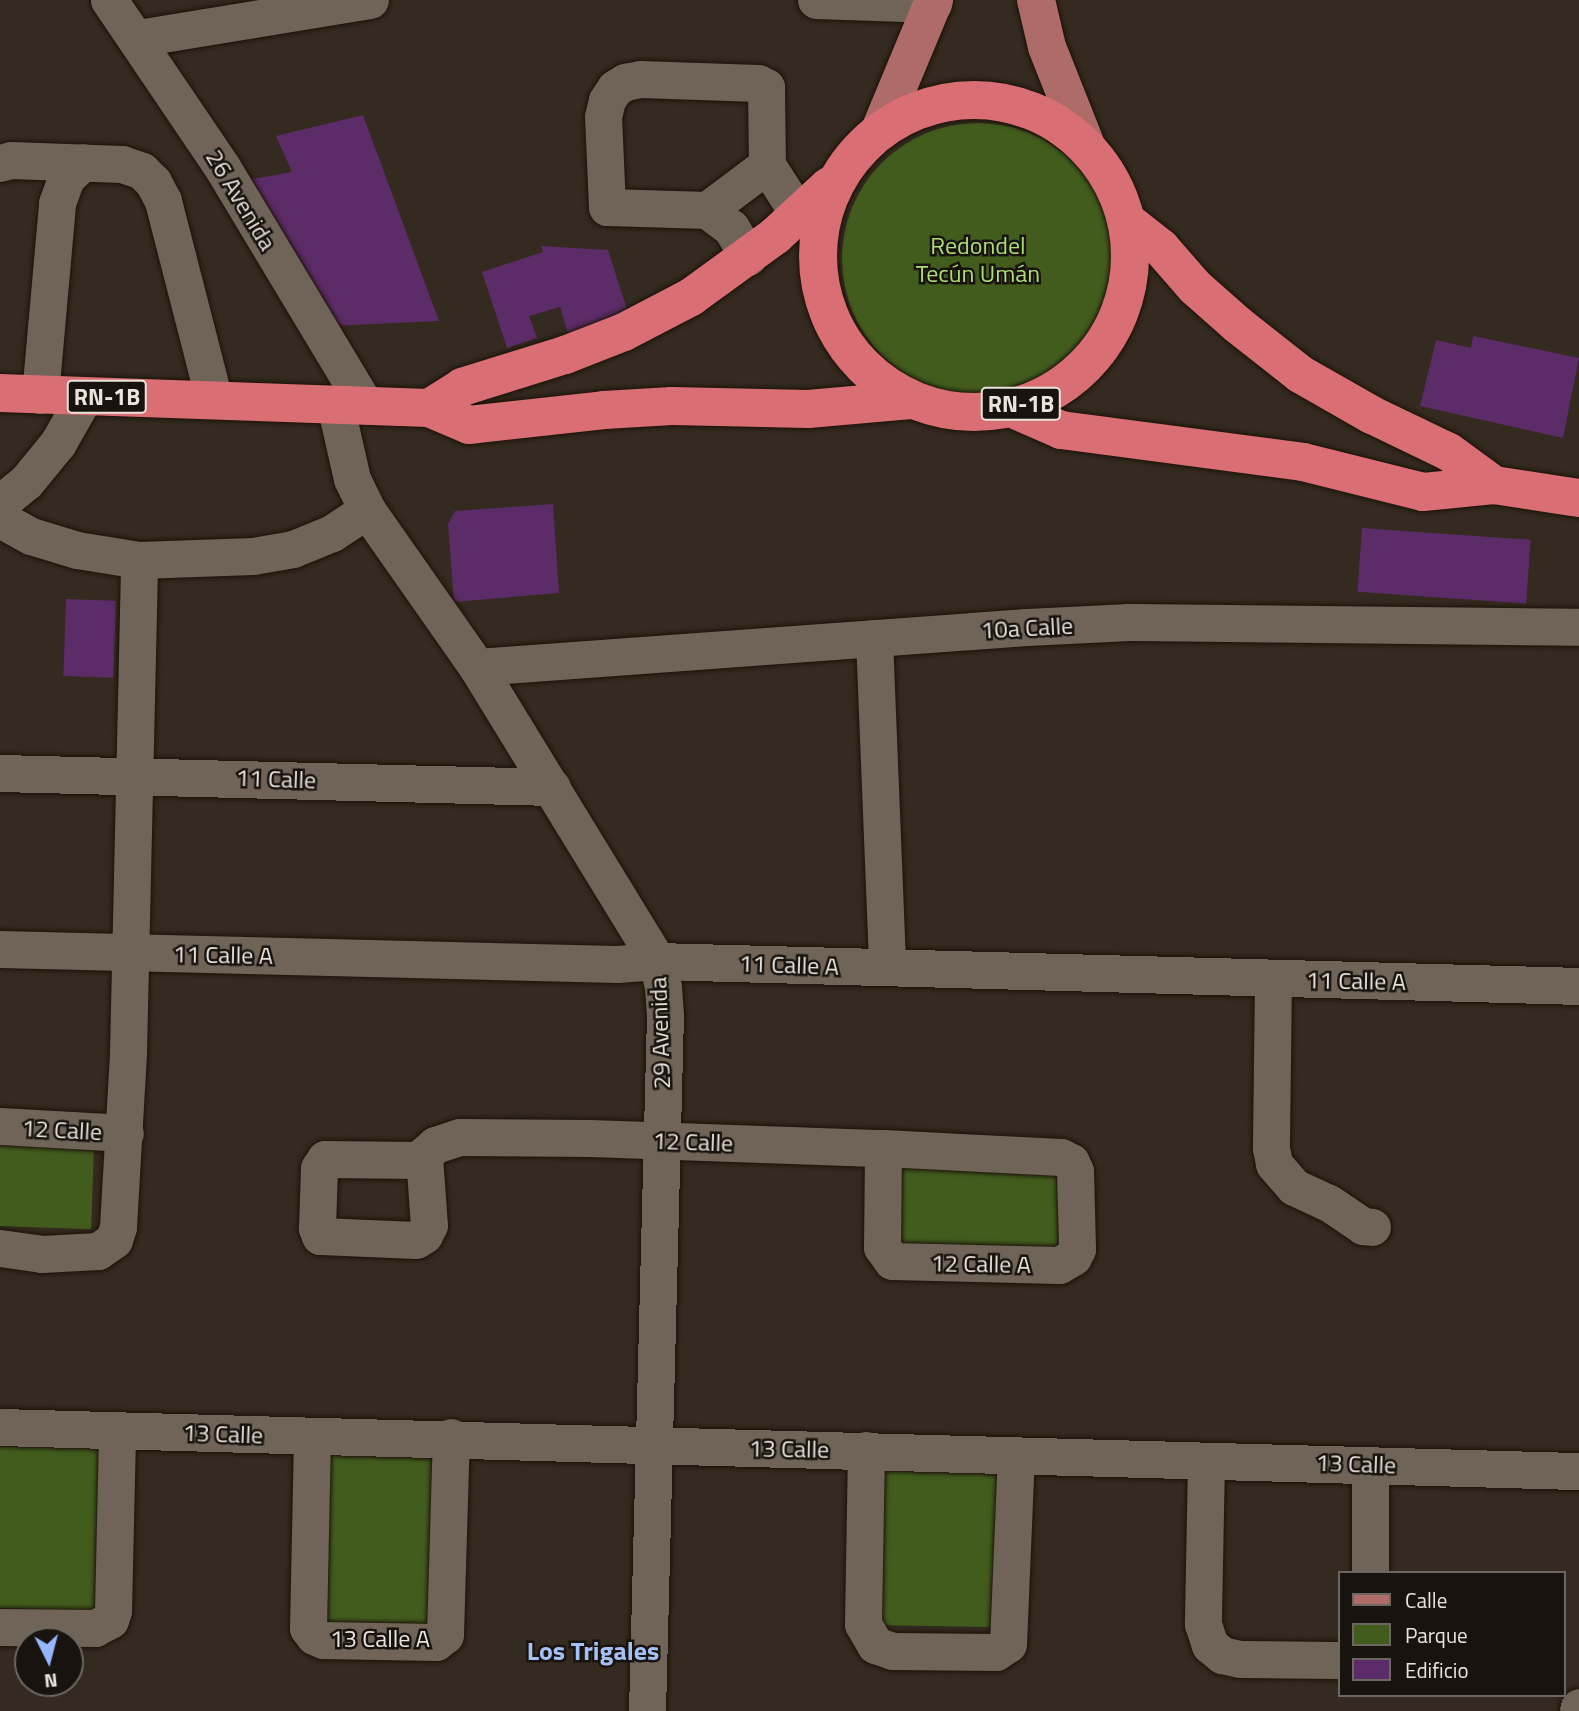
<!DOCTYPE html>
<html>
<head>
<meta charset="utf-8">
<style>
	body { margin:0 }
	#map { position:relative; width:1579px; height:1711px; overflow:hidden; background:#342a1f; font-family:"Titillium Web",sans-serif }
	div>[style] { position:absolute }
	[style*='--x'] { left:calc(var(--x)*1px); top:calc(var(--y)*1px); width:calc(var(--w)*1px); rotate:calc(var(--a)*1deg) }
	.green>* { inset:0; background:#425c1e; transform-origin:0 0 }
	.round { border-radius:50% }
	.building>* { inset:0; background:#5b2c67; transform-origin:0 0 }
	.roads { filter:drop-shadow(0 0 2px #1b1208) drop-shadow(0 0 2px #1b1208) }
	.minor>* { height:37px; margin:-18.5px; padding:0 18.5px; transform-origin:18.5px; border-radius:18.5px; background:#6f6457 }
	.major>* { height:38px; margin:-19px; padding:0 19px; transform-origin:19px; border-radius:19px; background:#af6b68 }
	.highway>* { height:38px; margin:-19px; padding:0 19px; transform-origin:19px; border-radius:19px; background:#d96f74 }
	.highway>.ring { margin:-19px; padding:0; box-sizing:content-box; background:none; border:38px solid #d96f74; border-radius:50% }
	span { translate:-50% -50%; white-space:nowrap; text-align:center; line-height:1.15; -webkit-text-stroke:5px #18130e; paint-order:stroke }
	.shield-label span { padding:2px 5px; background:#18130e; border:2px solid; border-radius:5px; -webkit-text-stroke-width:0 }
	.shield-label { font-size:23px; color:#eae4dd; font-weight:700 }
	.street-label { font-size:24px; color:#eae4dd }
	.park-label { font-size:24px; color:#aedd78 }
	.neighbourhood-label { font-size:26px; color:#a5c0f4; font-weight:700 }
	.legend { position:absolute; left:1338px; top:1571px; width:228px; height:126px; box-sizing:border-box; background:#18130e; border:2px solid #6c6761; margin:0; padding:9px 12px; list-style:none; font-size:21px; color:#eae4dd }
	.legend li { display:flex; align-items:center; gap:14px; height:35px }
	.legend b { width:35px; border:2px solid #6c6761 }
	.north { position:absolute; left:14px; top:1627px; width:70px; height:70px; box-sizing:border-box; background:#18130e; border:2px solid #6c6761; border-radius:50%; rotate:174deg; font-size:19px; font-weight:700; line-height:28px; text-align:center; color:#eae4dd }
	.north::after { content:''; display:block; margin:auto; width:24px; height:32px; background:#94b7fd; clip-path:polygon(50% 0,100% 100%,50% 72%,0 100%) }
</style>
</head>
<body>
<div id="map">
	<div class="green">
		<div class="round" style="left:842px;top:123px;width:272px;height:272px"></div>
		<div style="left:0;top:1145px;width:94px;height:81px;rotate:2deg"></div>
		<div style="left:893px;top:1162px;width:166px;height:90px;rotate:1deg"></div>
		<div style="left:0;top:1440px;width:107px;height:168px;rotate:2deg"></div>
		<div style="left:325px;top:1453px;width:118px;height:179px;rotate:2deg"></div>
		<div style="left:874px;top:1468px;width:132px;height:157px;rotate:1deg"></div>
	</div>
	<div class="building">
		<div style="clip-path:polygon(363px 115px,439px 321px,330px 326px,252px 179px,292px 172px,276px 136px)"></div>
		<div style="clip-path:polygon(541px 246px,608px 250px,629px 316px,569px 336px,560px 307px,529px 316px,537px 338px,507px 348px,482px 272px,543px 252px)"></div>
		<div style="clip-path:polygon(1473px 336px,1579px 358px,1563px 438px,1420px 406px,1436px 340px,1471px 348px)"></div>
		<div style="clip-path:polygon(553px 504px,559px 593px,454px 602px,448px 524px,455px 511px)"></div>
		<div style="left:1362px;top:528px;width:169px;height:64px;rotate:4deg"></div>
		<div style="left:66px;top:599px;width:50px;height:77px;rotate:2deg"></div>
	</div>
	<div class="roads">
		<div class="minor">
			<div style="--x:109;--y:0;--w:202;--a:55.9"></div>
			<div style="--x:222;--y:167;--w:278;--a:59"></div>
			<div style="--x:816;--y:0;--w:117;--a:2"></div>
			<div style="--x:138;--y:38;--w:235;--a:-9.3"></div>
			<div style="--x:0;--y:163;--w:11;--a:-15"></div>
			<div style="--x:11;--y:160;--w:111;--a:2.1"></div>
			<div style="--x:122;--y:164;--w:21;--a:19"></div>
			<div style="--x:142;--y:171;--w:16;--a:45"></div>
			<div style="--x:153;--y:182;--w:21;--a:62"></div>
			<div style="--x:163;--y:201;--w:205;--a:75.6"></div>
			<div style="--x:707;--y:210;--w:75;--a:-36.9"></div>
			<div style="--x:748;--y:257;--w:34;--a:-120"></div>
			<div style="--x:731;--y:228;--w:30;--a:-143"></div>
			<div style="--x:707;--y:210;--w:100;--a:-178.3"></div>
			<div style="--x:607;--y:207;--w:90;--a:-92.5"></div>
			<div style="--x:603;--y:117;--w:17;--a:-77"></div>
			<div style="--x:607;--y:100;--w:14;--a:-56"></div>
			<div style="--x:615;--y:88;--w:12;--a:-31"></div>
			<div style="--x:625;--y:82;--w:15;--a:-11"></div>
			<div style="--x:640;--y:79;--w:118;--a:1.9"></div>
			<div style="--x:758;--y:83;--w:9;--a:27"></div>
			<div style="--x:766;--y:87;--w:78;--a:89.3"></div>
			<div style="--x:767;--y:165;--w:59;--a:57.4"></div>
			<div style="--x:40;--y:395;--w:193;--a:-84.9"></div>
			<div style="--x:57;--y:203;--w:27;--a:-70"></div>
			<div style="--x:66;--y:178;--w:23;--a:-43"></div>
			<div style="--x:335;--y:404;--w:77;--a:77.2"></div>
			<div style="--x:352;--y:479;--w:34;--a:64"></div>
			<div style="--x:367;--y:510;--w:192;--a:55"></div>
			<div style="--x:477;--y:667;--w:345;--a:58.5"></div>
			<div style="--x:657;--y:961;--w:27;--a:77"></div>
			<div style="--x:663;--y:987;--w:28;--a:86"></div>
			<div style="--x:665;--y:1015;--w:696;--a:91.48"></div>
			<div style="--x:0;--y:503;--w:33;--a:-39"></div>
			<div style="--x:26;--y:482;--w:50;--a:-50.6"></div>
			<div style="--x:58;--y:443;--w:53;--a:-60.5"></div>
			<div style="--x:0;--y:519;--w:35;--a:29"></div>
			<div style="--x:31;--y:536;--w:48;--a:16.9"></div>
			<div style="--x:77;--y:550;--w:63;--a:9.2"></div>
			<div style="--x:139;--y:560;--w:114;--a:-2"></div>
			<div style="--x:253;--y:556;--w:41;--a:-9.9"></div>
			<div style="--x:293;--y:549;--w:42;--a:-22.3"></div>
			<div style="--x:332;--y:533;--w:42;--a:-33.3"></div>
			<div style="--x:874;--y:638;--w:329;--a:87.7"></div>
			<div style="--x:477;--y:667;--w:551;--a:-4.16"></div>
			<div style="--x:1027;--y:627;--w:102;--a:-2.8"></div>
			<div style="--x:1129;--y:622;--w:450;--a:0.6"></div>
			<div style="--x:0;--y:773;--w:552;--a:1.45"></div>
			<div style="--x:0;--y:949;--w:617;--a:1.39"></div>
			<div style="--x:617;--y:964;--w:40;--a:-4.3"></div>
			<div style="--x:657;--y:961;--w:922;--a:1.55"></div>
			<div style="--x:1273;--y:978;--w:170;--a:90.7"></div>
			<div style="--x:1271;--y:1148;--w:16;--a:79"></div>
			<div style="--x:1274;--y:1164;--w:30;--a:49"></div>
			<div style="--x:1294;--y:1187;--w:38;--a:25"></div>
			<div style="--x:1329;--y:1203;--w:41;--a:34.1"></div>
			<div style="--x:1363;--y:1226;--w:9;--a:6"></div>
			<div style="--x:0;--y:1126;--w:125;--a:3.2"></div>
			<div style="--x:424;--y:1156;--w:69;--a:85.9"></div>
			<div style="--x:429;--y:1225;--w:11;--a:117"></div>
			<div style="--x:424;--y:1235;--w:9;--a:148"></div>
			<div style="--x:416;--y:1240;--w:96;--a:-177.6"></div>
			<div style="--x:320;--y:1236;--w:9;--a:-111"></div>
			<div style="--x:317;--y:1228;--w:60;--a:-88.1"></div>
			<div style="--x:319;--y:1168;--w:11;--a:-56"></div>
			<div style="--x:325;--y:1159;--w:93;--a:0.6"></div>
			<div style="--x:418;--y:1160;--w:23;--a:-41"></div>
			<div style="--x:435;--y:1145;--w:26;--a:-18"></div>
			<div style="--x:460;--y:1137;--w:130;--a:0.4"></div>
			<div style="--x:590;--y:1138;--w:293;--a:2"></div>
			<div style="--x:883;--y:1148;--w:178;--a:2.9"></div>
			<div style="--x:1061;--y:1157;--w:11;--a:27"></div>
			<div style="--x:1071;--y:1162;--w:10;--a:66"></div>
			<div style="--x:1075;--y:1171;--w:78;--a:88.5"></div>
			<div style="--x:1077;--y:1249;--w:9;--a:117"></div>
			<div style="--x:1073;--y:1257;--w:16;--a:150"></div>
			<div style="--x:1059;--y:1265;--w:167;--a:-178.6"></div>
			<div style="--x:892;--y:1261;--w:17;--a:-126"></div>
			<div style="--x:882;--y:1247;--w:99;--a:-89.4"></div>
			<div style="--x:0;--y:1248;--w:42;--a:8.1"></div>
			<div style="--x:42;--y:1254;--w:56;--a:-3.1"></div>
			<div style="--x:98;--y:1251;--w:19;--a:-35"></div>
			<div style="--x:114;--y:1240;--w:14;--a:-73"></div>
			<div style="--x:118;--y:1227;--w:175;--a:-86.7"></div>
			<div style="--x:128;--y:1052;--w:492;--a:-88.7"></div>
			<div style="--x:0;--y:1427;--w:1580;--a:1.6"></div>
			<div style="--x:312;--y:1437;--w:191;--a:91.2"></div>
			<div style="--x:308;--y:1628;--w:10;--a:53"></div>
			<div style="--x:314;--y:1636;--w:10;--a:24"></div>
			<div style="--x:323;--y:1640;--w:113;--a:1"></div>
			<div style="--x:436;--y:1642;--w:11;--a:-38"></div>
			<div style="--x:445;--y:1635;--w:198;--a:-88.3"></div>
			<div style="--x:866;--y:1450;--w:174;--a:91"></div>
			<div style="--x:863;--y:1624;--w:24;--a:60"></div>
			<div style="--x:875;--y:1645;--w:18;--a:19"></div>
			<div style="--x:892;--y:1651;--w:104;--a:0.6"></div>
			<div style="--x:996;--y:1652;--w:14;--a:-34"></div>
			<div style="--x:1008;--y:1644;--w:189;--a:-87.6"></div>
			<div style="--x:1206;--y:1461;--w:163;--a:91.1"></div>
			<div style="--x:1203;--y:1624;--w:22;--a:72"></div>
			<div style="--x:1210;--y:1645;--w:16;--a:40"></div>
			<div style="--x:1222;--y:1655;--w:18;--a:13"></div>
			<div style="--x:1240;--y:1659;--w:99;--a:0.6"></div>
			<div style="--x:1370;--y:1573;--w:108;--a:-90"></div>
			<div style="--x:0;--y:1627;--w:95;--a:0.6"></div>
			<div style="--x:95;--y:1628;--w:17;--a:-28"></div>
			<div style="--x:110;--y:1620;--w:9;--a:-72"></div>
			<div style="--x:113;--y:1611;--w:180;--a:-88.7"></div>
			<div style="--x:1578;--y:1711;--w:4;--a:-76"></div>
		</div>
		<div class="major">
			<div style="--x:1036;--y:0;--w:48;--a:76.8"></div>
			<div style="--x:1047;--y:47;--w:109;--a:68.4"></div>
			<div style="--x:880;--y:130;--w:141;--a:-67.4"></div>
		</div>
		<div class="highway">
			<div class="ring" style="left:818px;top:100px;width:274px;height:274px"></div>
			<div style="--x:1128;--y:222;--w:42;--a:38.2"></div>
			<div style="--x:1161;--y:248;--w:52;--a:48.9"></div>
			<div style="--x:1195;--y:287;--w:57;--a:41.5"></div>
			<div style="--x:1238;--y:325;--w:79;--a:38.3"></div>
			<div style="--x:1300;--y:374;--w:83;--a:29.7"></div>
			<div style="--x:1372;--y:415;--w:85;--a:25.7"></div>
			<div style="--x:1449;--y:452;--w:56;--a:36.3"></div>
			<div style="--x:0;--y:393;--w:429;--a:2"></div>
			<div style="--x:429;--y:408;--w:43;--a:23"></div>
			<div style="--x:469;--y:425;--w:136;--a:-6.3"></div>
			<div style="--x:604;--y:410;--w:68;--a:-3.4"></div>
			<div style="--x:672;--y:406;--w:136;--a:1.3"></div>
			<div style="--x:808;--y:409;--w:103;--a:-5"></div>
			<div style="--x:429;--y:408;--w:39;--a:-32"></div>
			<div style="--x:462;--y:387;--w:108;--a:-17.3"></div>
			<div style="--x:565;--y:355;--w:63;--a:-21.3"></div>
			<div style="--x:624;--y:332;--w:76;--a:-27.6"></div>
			<div style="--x:691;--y:297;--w:104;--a:-36"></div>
			<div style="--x:775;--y:236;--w:74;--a:-42.8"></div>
			<div style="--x:1011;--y:408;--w:55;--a:23.7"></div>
			<div style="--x:1061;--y:430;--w:244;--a:7.5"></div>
			<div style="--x:1303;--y:462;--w:124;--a:14"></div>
			<div style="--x:1423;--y:492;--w:71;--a:-5.6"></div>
			<div style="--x:1494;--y:485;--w:86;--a:8.7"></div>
		</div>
	</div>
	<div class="shield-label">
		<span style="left:107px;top:397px">RN-1B</span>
		<span style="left:1021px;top:404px">RN-1B</span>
	</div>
	<div class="street-label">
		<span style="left:241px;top:200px;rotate:59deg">26 Avenida</span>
		<span style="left:1027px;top:628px;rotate:-3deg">10a Calle</span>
		<span style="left:276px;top:779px;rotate:2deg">11 Calle</span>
		<span style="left:223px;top:955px;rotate:1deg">11 Calle A</span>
		<span style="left:789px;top:965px;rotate:2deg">11 Calle A</span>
		<span style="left:1356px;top:981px;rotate:1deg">11 Calle A</span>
		<span style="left:660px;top:1033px;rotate:-92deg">29 Avenida</span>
		<span style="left:62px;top:1130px;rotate:3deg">12 Calle</span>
		<span style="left:693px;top:1142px;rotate:2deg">12 Calle</span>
		<span style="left:981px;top:1264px;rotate:1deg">12 Calle A</span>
		<span style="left:223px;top:1434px;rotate:2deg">13 Calle</span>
		<span style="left:789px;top:1449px;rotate:1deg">13 Calle</span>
		<span style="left:1356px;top:1464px;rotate:2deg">13 Calle</span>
		<span style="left:380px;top:1639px">13 Calle A</span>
	</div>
	<div class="park-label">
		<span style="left:978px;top:260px">Redondel<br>Tecún Umán</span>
	</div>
	<div class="neighbourhood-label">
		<span style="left:593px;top:1651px">Los Trigales</span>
	</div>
	<ul class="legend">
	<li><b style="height:9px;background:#af6b68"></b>Calle</li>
	<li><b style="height:19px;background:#425c1e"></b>Parque</li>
	<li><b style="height:19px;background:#5b2c67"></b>Edificio</li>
	</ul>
	<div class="north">N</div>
</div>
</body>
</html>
